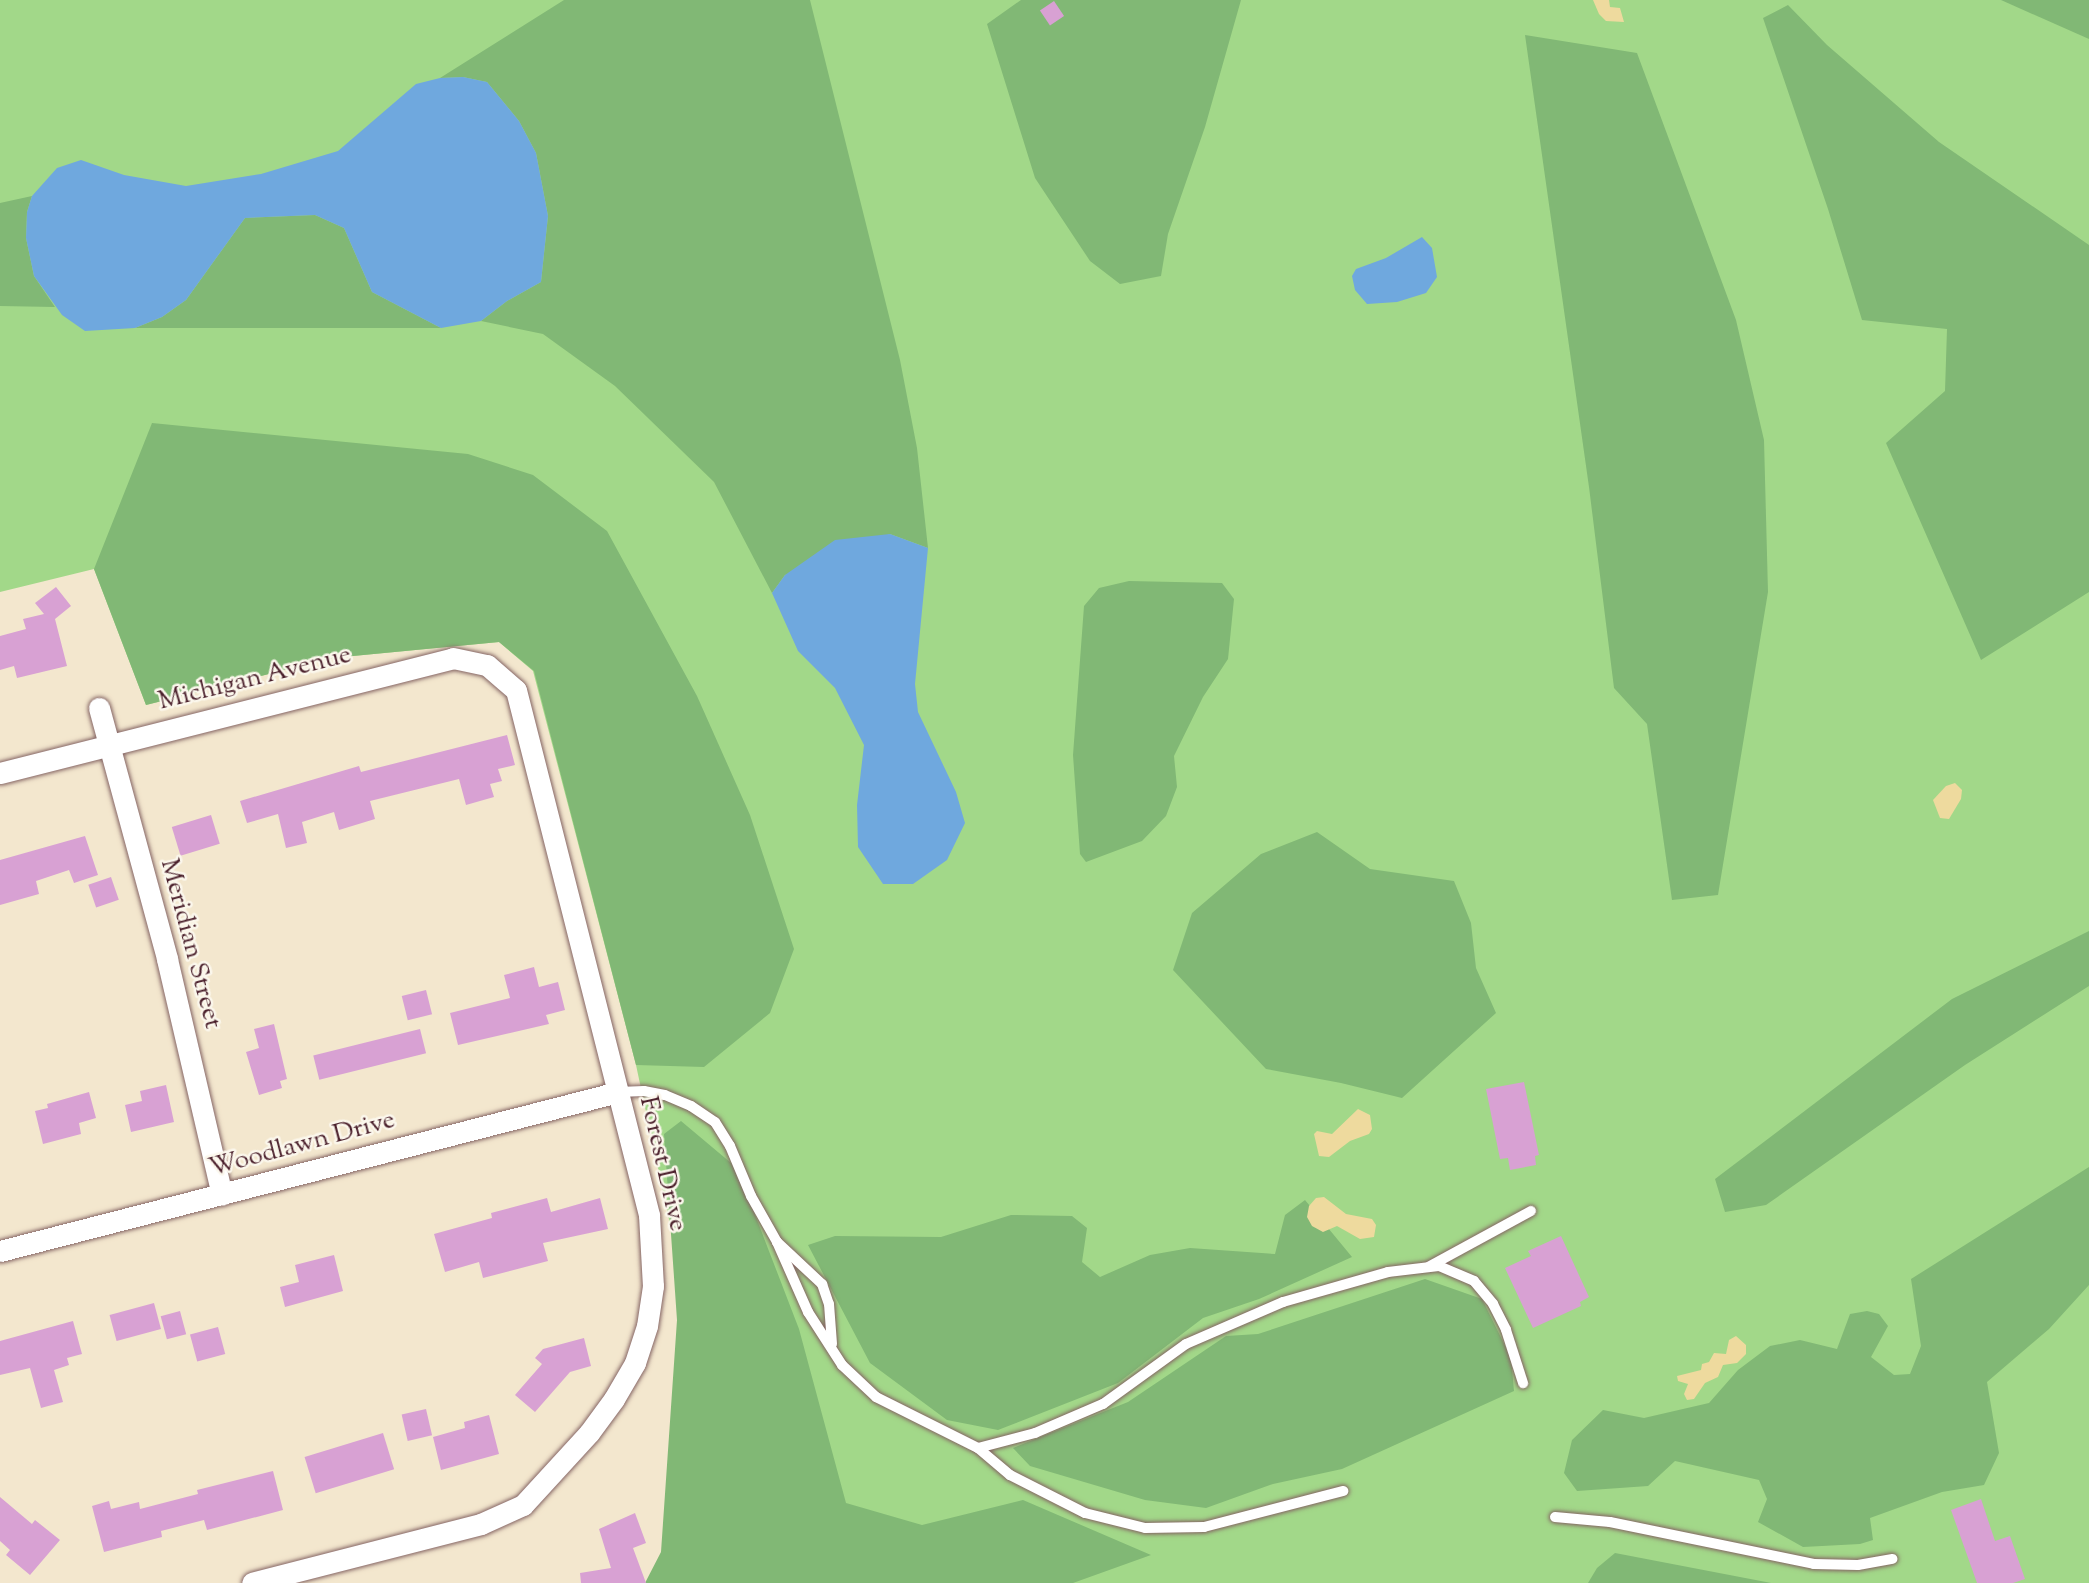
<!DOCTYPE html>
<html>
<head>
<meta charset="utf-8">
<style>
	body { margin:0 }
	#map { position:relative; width:2089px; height:1583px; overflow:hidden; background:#f3e7ce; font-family:"Sorts Mill Goudy",serif }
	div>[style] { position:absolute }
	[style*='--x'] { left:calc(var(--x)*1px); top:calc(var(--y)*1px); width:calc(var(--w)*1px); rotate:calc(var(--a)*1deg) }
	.green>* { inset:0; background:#a2d889 }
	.forest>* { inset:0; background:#81b875 }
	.sand>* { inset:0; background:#eeda9e }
	.water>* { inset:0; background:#6fa8de }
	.building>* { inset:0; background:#d8a1d3; transform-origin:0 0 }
	.roads { filter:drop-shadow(0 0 2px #856564) drop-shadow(0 0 2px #856564) }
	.service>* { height:10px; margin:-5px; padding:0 5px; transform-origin:5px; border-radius:5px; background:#fff }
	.minor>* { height:21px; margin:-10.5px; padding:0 10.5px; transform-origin:10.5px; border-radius:10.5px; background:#fff }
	span { translate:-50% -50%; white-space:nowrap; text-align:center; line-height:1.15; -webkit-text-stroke:5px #fbf7ec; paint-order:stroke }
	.street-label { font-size:26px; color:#4a1f2b }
</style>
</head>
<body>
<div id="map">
	<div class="green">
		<div style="clip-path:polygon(0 0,2089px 0,2089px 1583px,860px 1583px,678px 1262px,636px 1065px,533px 671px,499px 642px,332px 658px,146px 705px,94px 569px,0 592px)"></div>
	</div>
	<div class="forest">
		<div style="clip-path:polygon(564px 0,810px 0,900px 360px,917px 448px,928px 548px,890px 534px,785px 575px,772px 593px,714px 482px,615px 386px,543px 334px,481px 321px,507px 301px,541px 282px,548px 216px,536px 153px,519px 121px,487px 82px,463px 77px,440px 78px)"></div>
		<div style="clip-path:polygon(1021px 0,1241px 0,1205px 127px,1168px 234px,1161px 276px,1120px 284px,1090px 261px,1035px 178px,987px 24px)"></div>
		<div style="clip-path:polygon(2001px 0,2089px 0,2089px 39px)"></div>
		<div style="clip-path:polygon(1788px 5px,1827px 45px,1939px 142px,2089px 245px,2089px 592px,1981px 660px,1886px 443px,1945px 391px,1947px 329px,1862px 320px,1828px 209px,1763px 18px)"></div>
		<div style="clip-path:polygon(1525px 35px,1637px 53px,1736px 320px,1764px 440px,1768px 592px,1718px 895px,1672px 900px,1647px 724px,1614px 688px,1589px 487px)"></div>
		<div style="clip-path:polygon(32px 196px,27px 212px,26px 238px,34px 276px,55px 307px,0 306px,0 203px)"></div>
		<div style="clip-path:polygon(315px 215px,344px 228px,372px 292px,441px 328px,135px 328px,162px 317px,186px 300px,245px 218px)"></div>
		<div style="clip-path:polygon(152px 423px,468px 454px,533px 475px,607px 531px,697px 696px,750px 815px,794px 949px,770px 1013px,704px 1067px,636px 1065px,534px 671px,499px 642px,332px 658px,146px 705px,94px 569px)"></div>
		<div style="clip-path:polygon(1129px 581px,1222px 583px,1234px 599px,1228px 659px,1203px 697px,1174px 756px,1177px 787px,1166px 816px,1142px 841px,1086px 862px,1080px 854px,1073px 755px,1084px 606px,1099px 588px)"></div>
		<div style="clip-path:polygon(1317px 832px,1370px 869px,1454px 881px,1471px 923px,1476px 968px,1496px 1013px,1402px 1098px,1341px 1083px,1266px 1069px,1173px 970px,1192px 913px,1261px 854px)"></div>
		<div style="clip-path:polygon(2089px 931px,2089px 986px,1965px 1065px,1766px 1205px,1725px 1212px,1715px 1179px,1952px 999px)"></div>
		<div style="clip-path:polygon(681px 1121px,737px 1168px,799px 1329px,846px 1503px,922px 1525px,1023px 1500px,1151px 1555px,1073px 1583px,645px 1583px,661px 1552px,677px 1320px,664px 1134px)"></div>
		<div style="clip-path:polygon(2089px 1167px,2089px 1285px,2049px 1329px,1987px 1382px,1999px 1453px,1984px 1485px,1942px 1492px,1870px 1518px,1873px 1540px,1860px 1544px,1803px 1547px,1758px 1522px,1767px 1499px,1759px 1480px,1675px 1461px,1648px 1486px,1577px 1491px,1564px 1473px,1572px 1440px,1603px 1410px,1644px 1418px,1709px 1403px,1738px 1370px,1770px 1346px,1800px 1340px,1837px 1349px,1850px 1314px,1867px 1311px,1879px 1314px,1888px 1326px,1871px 1357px,1894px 1375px,1910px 1374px,1921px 1346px,1911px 1279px)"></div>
		<div style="clip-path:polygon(1305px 1200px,1352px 1257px,1259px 1299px,1203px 1318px,1118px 1383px,998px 1430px,947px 1420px,870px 1363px,808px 1245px,835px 1236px,941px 1237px,1011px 1215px,1072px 1216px,1087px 1228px,1082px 1262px,1100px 1277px,1150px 1255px,1190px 1248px,1275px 1254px,1285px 1215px)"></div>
		<div style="clip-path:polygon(1425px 1279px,1482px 1299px,1511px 1358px,1514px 1391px,1342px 1469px,1273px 1484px,1206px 1508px,1145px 1500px,1030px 1466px,1013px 1448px,1128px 1402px,1226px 1336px,1258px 1334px)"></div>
		<div style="clip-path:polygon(1615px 1553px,1766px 1582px,1771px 1583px,1588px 1583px,1597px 1568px)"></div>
	</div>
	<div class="sand">
		<div style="clip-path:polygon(1593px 0,1609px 0,1610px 7px,1620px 8px,1624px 22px,1606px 21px,1599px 14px)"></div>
		<div style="clip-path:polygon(1955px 783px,1962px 790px,1961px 799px,1949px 819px,1940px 818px,1933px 800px,1946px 786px)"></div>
		<div style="clip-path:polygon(1358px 1109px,1370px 1115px,1372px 1129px,1369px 1134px,1350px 1141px,1329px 1157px,1319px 1156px,1314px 1134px,1317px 1131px,1332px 1134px)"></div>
		<div style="clip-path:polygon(1324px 1197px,1346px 1214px,1372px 1219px,1376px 1225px,1374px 1237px,1360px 1239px,1337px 1226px,1323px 1232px,1312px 1226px,1307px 1217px,1309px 1206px,1316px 1198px)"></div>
		<div style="clip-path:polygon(1736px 1336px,1746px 1345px,1746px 1354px,1737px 1363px,1723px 1365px,1718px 1377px,1705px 1383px,1694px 1399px,1687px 1400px,1684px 1394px,1688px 1384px,1678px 1381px,1677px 1376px,1701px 1370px,1702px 1364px,1709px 1362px,1714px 1353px,1726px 1354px,1729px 1340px)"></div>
	</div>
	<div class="water">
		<div style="clip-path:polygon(463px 77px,487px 82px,519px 121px,536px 153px,548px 216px,541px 282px,507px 301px,481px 321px,441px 328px,372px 292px,344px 228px,315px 215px,245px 218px,186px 300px,162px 317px,135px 328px,85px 331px,62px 315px,34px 276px,26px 238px,27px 212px,32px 196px,57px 168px,81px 160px,124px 175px,186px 186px,261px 174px,338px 151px,416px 84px,440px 78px)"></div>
		<div style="clip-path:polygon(1422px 237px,1432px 248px,1437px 277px,1426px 293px,1397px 302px,1367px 304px,1355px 290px,1352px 276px,1356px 269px,1386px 258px)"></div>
		<div style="clip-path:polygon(890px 534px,928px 548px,915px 684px,918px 712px,956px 792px,965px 823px,947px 860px,913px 884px,883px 884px,858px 847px,857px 805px,864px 745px,835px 688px,798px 651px,772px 593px,785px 575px,835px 540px)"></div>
	</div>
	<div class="building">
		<div style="left:1054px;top:1px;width:18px;height:17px;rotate:56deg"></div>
		<div style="clip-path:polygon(56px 587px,71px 606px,55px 619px,67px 666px,17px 678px,14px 666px,0 670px,0 636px,26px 629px,23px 619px,44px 614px,35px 603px)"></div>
		<div style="clip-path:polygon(507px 735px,515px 765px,498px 769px,502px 781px,490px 784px,494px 797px,466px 805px,459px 779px,370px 801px,375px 819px,339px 830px,334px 812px,302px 822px,307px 843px,286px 848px,278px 814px,247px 823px,240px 801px,359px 766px,361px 772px)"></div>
		<div style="left:211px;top:815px;width:30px;height:41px;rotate:73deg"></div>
		<div style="clip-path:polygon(85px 836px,98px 875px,74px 883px,69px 870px,36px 881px,39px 894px,0 905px,0 860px)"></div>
		<div style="left:111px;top:877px;width:24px;height:24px;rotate:71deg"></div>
		<div style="clip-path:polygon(534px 967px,539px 987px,558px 982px,565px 1010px,546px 1015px,549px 1024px,458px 1045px,450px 1013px,510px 998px,504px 975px)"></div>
		<div style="left:426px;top:990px;width:25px;height:25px;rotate:76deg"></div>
		<div style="clip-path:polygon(274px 1024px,287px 1079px,280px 1081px,282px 1088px,259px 1095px,246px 1052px,259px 1048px,254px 1029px)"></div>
		<div style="left:420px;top:1029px;width:25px;height:110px;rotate:76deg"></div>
		<div style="clip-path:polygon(1524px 1082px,1539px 1155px,1535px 1156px,1536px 1165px,1510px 1170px,1508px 1158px,1500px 1159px,1486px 1089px)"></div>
		<div style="clip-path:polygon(166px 1085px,174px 1122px,131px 1132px,125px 1105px,142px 1101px,140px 1091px)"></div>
		<div style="clip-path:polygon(89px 1092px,96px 1118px,79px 1123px,81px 1134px,43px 1144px,35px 1111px,48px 1108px,47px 1104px)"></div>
		<div style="clip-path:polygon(547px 1198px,551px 1212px,600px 1198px,608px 1229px,543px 1243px,548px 1261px,483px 1278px,479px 1262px,445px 1272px,434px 1234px,492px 1218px,491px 1213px)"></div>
		<div style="clip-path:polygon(1561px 1236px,1589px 1297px,1580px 1302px,1581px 1306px,1533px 1328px,1505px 1268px,1531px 1256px,1528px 1251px)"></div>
		<div style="clip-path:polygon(334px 1255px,343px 1291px,285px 1307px,280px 1287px,299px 1282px,295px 1265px)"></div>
		<div style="left:154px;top:1303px;width:27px;height:46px;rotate:75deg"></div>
		<div style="left:180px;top:1311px;width:24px;height:20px;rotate:75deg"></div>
		<div style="clip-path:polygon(73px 1321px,82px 1354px,67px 1358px,69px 1365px,54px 1370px,63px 1402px,41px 1408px,30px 1368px,0 1375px,0 1341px)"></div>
		<div style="left:218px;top:1327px;width:28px;height:29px;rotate:75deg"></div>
		<div style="clip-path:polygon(584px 1338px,591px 1366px,570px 1372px,535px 1412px,515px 1395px,542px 1364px,535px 1358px,543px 1349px)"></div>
		<div style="left:426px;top:1409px;width:27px;height:25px;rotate:77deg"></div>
		<div style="clip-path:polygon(489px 1415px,499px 1454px,441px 1470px,433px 1437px,465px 1428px,464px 1422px)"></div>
		<div style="left:383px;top:1433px;width:38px;height:82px;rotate:73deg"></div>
		<div style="clip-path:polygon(273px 1471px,283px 1510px,207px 1530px,204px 1520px,161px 1531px,162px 1537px,104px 1552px,92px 1506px,109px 1501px,111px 1509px,139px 1502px,140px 1509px,198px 1494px,197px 1490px)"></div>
		<div style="clip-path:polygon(0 1497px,32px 1524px,35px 1520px,60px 1540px,30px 1575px,6px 1555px,10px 1550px,0 1541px)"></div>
		<div style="clip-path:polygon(1981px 1499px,1995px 1541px,2010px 1536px,2025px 1579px,2013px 1583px,1977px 1583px,1951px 1510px)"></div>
		<div style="clip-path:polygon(635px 1513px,646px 1543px,633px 1548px,646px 1583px,581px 1583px,580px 1573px,611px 1568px,599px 1529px)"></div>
	</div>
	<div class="roads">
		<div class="service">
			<div style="--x:618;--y:1092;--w:26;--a:-2"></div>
			<div style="--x:644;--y:1091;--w:21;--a:11"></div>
			<div style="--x:665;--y:1095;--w:28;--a:23"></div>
			<div style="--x:691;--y:1106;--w:29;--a:34"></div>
			<div style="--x:715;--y:1122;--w:28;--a:58"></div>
			<div style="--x:730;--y:1146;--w:54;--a:67.2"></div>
			<div style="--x:751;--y:1196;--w:53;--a:60.5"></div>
			<div style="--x:777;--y:1242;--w:77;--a:66.1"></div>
			<div style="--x:808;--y:1312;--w:63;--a:57.3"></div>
			<div style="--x:842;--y:1365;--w:47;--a:43.3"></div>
			<div style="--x:876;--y:1397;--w:114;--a:26.6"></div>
			<div style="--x:978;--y:1448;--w:42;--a:40.2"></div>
			<div style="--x:1010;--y:1475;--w:84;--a:26.9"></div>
			<div style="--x:1085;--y:1513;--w:62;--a:14"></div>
			<div style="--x:1145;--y:1528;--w:59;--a:-1"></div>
			<div style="--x:1204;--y:1527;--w:144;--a:-14.5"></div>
			<div style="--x:777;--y:1242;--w:62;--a:43"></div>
			<div style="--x:822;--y:1284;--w:21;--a:71"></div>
			<div style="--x:829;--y:1304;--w:40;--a:85.7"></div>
			<div style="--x:1430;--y:1266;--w:115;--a:-28.6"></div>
			<div style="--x:978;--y:1448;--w:59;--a:-14.7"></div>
			<div style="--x:1035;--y:1433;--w:74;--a:-23.1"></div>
			<div style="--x:1103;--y:1404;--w:102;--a:-35.9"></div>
			<div style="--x:1186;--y:1344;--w:106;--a:-23.4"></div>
			<div style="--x:1283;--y:1302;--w:109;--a:-15.9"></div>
			<div style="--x:1388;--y:1272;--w:51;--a:-6.7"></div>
			<div style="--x:1439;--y:1266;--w:38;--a:23"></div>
			<div style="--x:1474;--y:1281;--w:30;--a:50"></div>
			<div style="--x:1493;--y:1304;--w:29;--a:63"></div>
			<div style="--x:1506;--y:1330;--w:56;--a:72.2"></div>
			<div style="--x:1555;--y:1517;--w:55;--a:5.2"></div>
			<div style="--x:1610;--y:1522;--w:208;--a:11.6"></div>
			<div style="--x:1814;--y:1564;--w:44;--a:1.3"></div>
			<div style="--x:1858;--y:1565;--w:35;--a:-10"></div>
		</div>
		<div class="minor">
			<div style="--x:99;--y:708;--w:260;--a:74.8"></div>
			<div style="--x:167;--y:959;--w:242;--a:76.9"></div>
			<div style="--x:0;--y:773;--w:467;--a:-14.2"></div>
			<div style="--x:453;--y:658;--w:35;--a:12"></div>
			<div style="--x:487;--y:665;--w:38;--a:41"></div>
			<div style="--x:516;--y:690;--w:542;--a:75.78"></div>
			<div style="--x:649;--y:1215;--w:71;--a:86.8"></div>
			<div style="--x:653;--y:1286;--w:40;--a:98.5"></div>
			<div style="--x:647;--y:1326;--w:39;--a:108"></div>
			<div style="--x:635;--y:1363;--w:42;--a:120.3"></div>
			<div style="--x:614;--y:1399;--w:42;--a:126.3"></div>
			<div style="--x:589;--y:1433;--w:98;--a:132.5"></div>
			<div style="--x:523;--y:1505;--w:46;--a:155.7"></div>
			<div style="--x:481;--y:1524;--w:236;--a:165.6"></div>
			<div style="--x:0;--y:1251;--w:638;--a:-14.43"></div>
		</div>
	</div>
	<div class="street-label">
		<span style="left:255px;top:679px;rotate:-14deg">Michigan Avenue</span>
		<span style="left:190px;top:944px;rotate:75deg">Meridian Street</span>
		<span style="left:302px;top:1145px;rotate:-15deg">Woodlawn Drive</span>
		<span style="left:662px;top:1164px;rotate:77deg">Forest Drive</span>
	</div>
</div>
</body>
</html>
